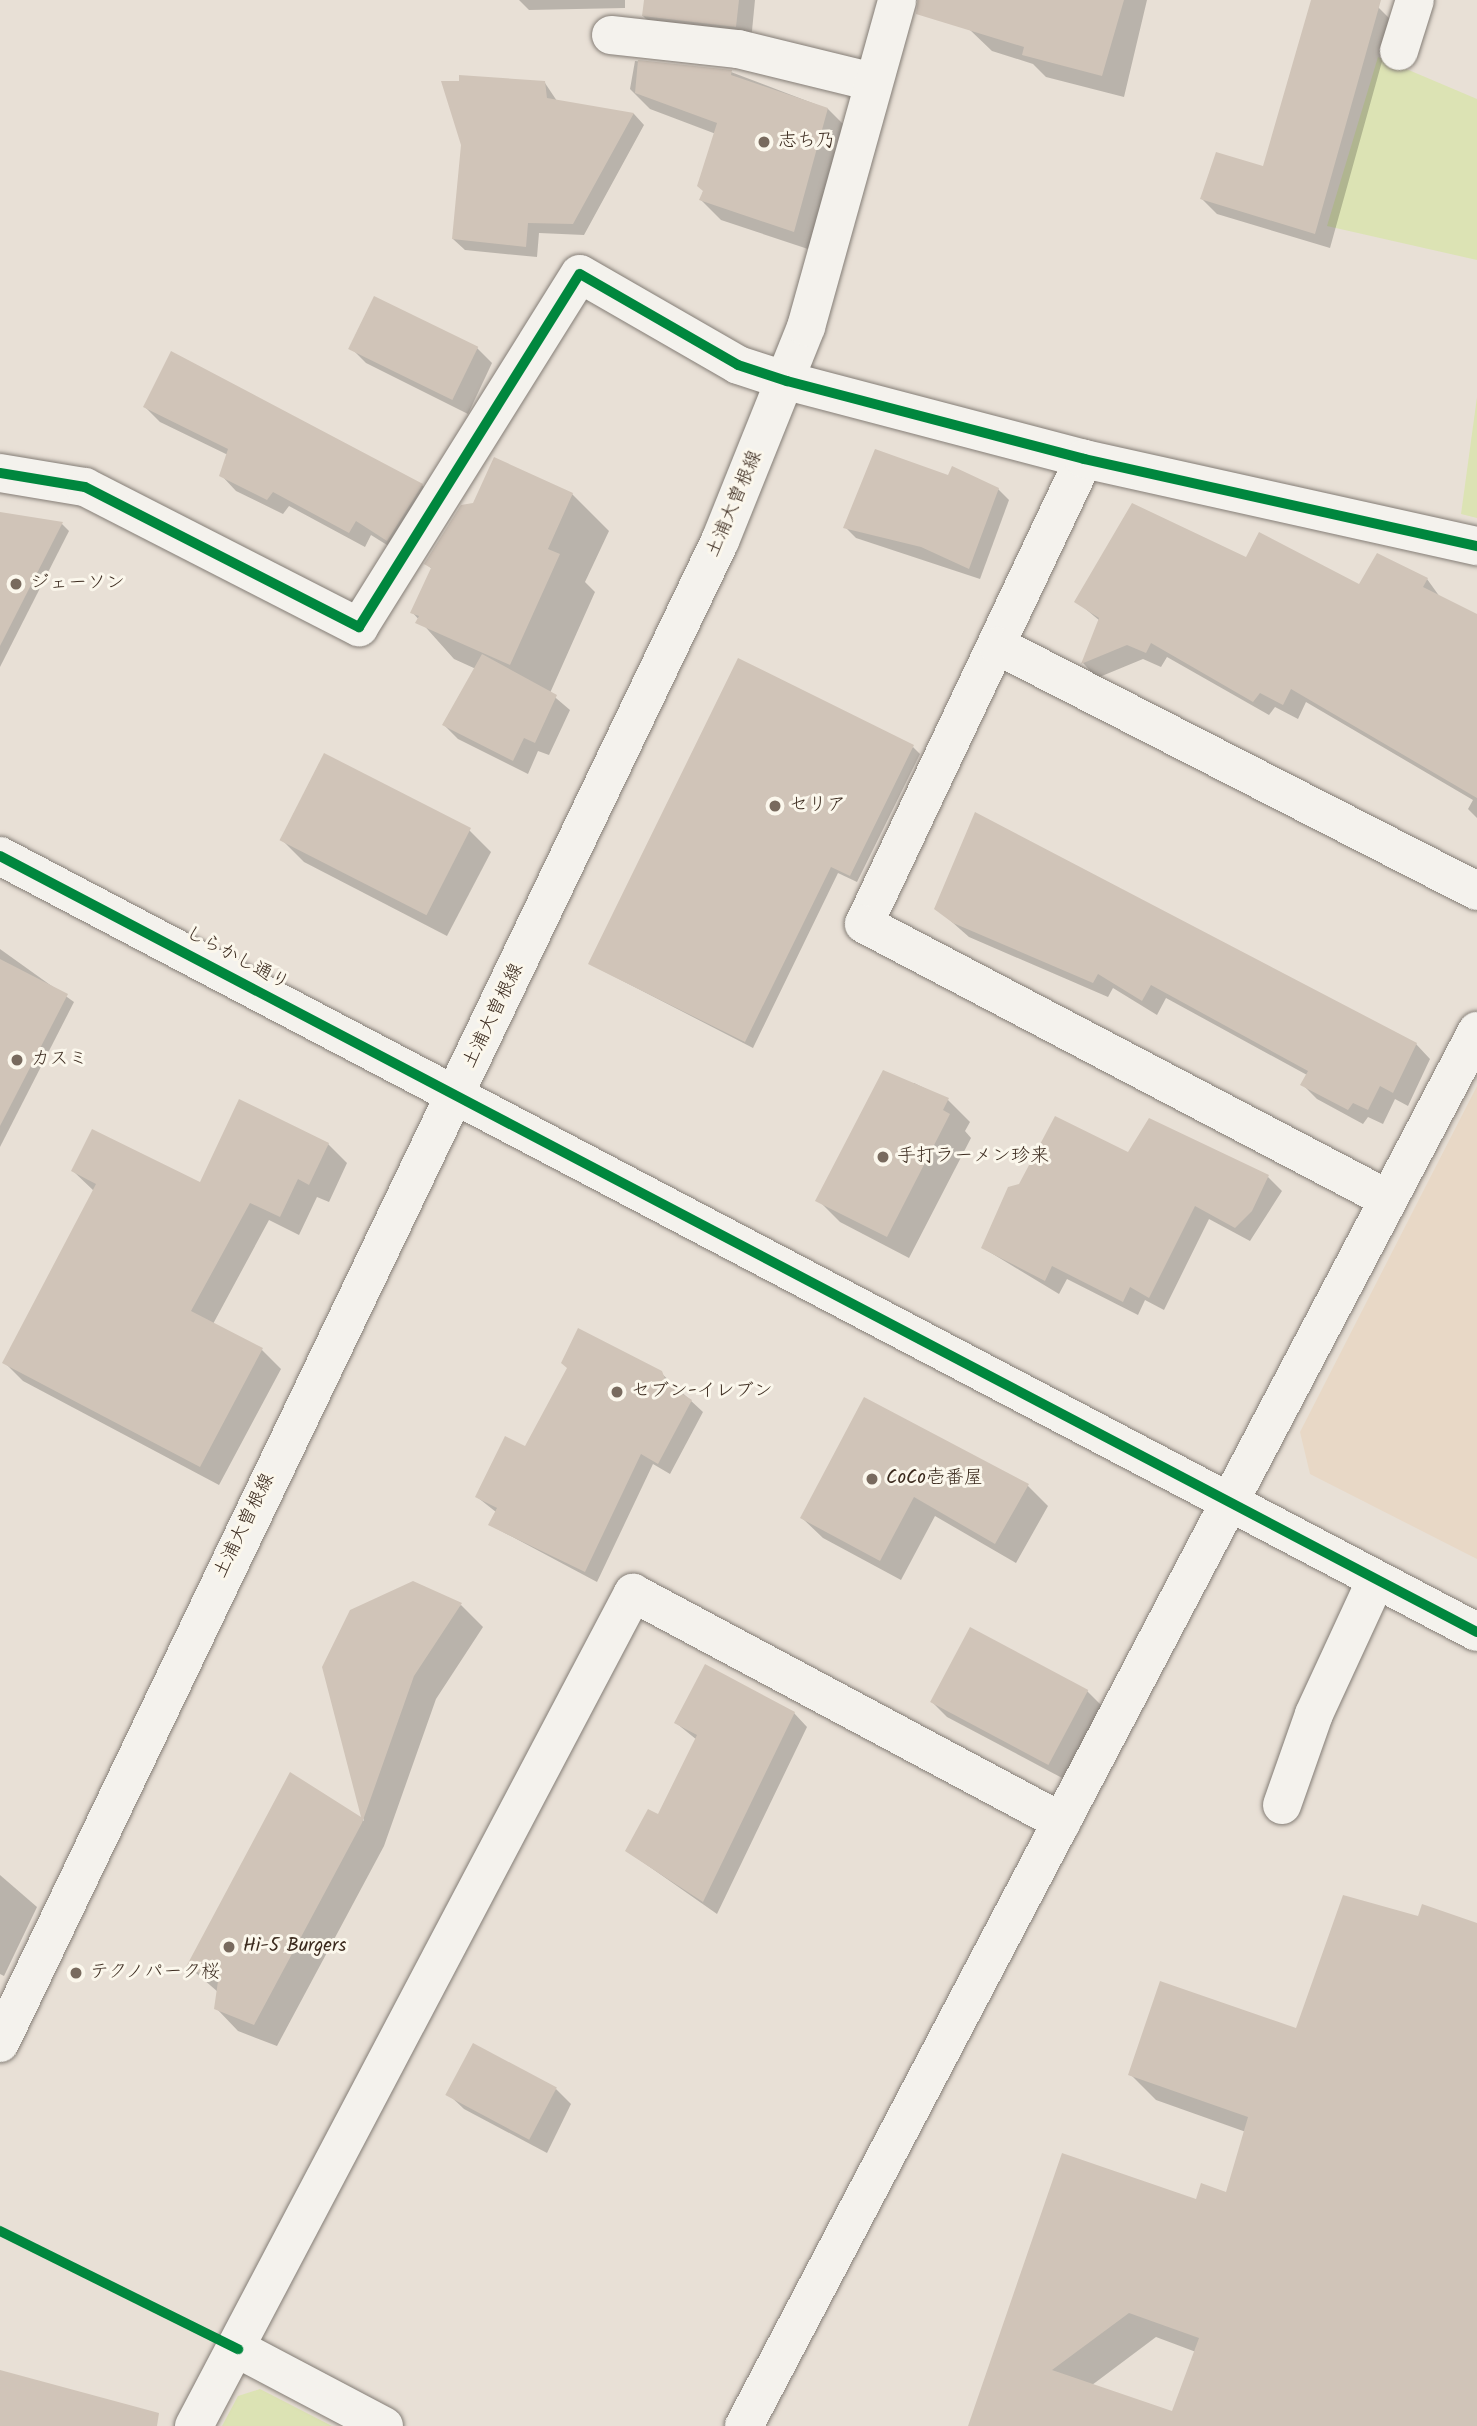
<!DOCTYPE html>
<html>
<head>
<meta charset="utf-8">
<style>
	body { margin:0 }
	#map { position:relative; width:1477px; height:2426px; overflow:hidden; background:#e8e0d6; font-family:Kalam,"Klee One",sans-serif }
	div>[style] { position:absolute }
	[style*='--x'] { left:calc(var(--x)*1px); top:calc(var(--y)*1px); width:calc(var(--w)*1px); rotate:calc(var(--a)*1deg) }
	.built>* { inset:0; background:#e8d8c6 }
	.green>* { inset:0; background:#dce3b4 }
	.shadow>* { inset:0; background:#0003 }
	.building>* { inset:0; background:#d0c4b8; transform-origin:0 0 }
	.roads { filter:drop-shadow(0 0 2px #847d76) drop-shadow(0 0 2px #847d76) }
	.minor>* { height:38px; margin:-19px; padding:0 19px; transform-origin:19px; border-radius:19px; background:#f4f2ed }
	.major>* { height:38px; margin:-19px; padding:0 19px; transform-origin:19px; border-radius:19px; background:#f4f2ed }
	.cycleway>* { height:10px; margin:-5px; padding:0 5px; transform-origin:5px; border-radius:5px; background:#00873e }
	.dots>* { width:19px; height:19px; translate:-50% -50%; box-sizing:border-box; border:4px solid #fbf7ec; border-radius:50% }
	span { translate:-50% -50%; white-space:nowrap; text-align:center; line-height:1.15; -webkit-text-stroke:6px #fbf7ec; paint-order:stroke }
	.poi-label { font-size:19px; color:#3b2a1e }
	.left { translate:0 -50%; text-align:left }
	.street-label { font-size:19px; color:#3b2a1e }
</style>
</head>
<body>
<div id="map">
	<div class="built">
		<div style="clip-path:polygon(1477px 1086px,1477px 1559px,1310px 1474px,1300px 1432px)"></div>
	</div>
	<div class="green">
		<div style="clip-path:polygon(1378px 57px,1477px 99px,1477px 260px,1327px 226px)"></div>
		<div style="clip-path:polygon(1477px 397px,1477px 518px,1461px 514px)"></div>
		<div style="clip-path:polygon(260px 2389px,332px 2426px,222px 2426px,238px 2396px)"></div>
	</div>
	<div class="shadow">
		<div style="clip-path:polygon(519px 0,625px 0,625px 8px,529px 10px)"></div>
		<div style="clip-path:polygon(645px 0,755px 0,751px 41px,658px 31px,643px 16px)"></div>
		<div style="clip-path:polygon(978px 0,1147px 0,1124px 97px,1046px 77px,1033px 64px,992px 51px,970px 30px)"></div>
		<div style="clip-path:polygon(1313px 0,1355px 0,1378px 7px,1393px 22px,1330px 248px,1217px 214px,1202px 199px,1264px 169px)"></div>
		<div style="clip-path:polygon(635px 61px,731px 72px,828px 109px,848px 129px,814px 251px,721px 220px,701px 200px,716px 134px,650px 109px,630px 89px)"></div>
		<div style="clip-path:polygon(462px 82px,545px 83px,557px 101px,634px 114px,644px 125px,584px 235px,539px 233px,537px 257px,465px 250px,453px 239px,463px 145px)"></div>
		<div style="clip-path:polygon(351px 348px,477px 348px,492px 363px,468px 414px,366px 363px)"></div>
		<div style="clip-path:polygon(145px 407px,422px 485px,437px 500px,403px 555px,371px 535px,365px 547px,289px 506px,283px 514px,236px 491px,221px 475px,228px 455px,160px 422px)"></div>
		<div style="clip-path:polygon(949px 478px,998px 489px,1009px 500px,980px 579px,856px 538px,845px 527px)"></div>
		<div style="clip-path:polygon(572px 494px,609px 531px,585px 582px,595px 592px,550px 693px,570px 710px,549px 755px,538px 751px,528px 774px,458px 739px,444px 725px,476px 669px,454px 659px,412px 612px,432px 569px,426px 564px)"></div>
		<div style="clip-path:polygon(0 514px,62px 524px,69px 531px,0 667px)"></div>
		<div style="clip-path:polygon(1246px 560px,1360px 586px,1427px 579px,1440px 597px,1477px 616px,1477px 818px,1468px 809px,1473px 800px,1306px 702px,1298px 719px,1275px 707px,1269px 715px,1167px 657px,1161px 667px,1143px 659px,1097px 678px,1083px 663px,1100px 621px,1076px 601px)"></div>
		<div style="clip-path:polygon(913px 747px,920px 754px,857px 882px,838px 873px,753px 1048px,590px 964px)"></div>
		<div style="clip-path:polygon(469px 830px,491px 852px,447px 936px,304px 862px,282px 840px)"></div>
		<div style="clip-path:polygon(936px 908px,1416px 1044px,1430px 1059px,1408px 1106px,1395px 1099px,1383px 1124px,1368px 1117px,1363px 1124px,1317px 1099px,1303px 1085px,1307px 1075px,1166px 998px,1157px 1015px,1113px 988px,1108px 997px,969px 937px)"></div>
		<div style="clip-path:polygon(0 949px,74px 1002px,0 1147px)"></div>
		<div style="clip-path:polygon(914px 1083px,948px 1100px,970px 1122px,965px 1131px,971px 1138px,909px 1258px,840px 1222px,818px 1200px)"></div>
		<div style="clip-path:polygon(328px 1144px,347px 1163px,329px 1202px,317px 1197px,299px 1235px,269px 1220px,213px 1324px,262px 1350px,281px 1369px,219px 1485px,23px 1381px,4px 1362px,94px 1191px,73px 1171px,201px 1184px)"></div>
		<div style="clip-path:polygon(1129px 1154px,1268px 1177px,1282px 1191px,1250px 1241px,1209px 1219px,1164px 1310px,1145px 1300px,1138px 1315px,1067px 1279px,1059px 1294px,983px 1248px)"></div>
		<div style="clip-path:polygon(661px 1373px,703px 1412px,670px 1474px,653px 1464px,597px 1582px,490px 1525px,496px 1512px,477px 1497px,526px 1448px)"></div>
		<div style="clip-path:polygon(865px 1399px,1028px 1486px,1048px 1506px,1016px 1563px,935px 1516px,901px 1580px,823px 1538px,802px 1518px)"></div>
		<div style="clip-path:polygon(461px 1605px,483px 1627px,436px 1699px,384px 1846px,277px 2046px,238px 2031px,216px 2008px,218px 1992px,189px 1967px,290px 1774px,364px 1821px,324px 1667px)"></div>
		<div style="clip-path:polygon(1087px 1691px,1102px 1706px,1064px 1779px,947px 1717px,932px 1702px)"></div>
		<div style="clip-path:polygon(794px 1713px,807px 1727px,717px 1914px,627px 1851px,658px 1817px,697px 1740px,676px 1723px)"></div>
		<div style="clip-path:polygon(0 1875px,37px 1907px,4px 1976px,0 1974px)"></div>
		<div style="clip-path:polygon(evenodd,1419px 1918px,1477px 1925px,1477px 2426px,979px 2426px,1197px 2201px,1227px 2194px,1246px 2132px,1156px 2100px,1130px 2074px,1297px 2030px,1419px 1918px,1156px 2337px,1196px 2352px,1173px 2413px,1092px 2385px,1156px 2337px)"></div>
		<div style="clip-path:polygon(556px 2089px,571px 2104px,547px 2153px,464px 2109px,448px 2094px)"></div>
	</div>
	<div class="building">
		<div style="clip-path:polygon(644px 0,739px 0,736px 27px,642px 16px)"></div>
		<div style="clip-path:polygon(918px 0,1124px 0,1102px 76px,1022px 55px,1024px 47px,916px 14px)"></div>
		<div style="clip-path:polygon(1311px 0,1381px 0,1315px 234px,1200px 199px,1216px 152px,1263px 166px)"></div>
		<div style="clip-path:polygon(638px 60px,732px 70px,731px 75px,828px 108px,794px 232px,699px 200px,703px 191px,697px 186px,717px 123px,635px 93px)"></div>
		<div style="clip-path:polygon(459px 75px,545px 81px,547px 98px,634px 113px,573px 224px,528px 223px,526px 247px,452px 239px,461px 145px,441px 81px,459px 81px)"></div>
		<div style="left:374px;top:296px;width:116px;height:59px;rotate:26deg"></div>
		<div style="clip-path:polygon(171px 351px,423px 484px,387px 541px,356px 521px,349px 533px,273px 492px,267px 500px,219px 476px,228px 449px,143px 407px)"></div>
		<div style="clip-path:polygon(875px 449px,948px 475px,952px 466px,999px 488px,969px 569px,921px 547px,843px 528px)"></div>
		<div style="clip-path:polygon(494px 457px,573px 493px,548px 549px,560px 554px,510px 665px,415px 623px,419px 616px,410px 613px,431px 568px,424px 564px,461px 505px,473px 503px)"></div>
		<div style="clip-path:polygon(1132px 503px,1246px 557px,1259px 532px,1359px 584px,1377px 553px,1428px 578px,1423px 587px,1477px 614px,1477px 798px,1291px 689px,1283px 705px,1260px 693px,1253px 702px,1151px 643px,1146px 653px,1127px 645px,1081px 664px,1099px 618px,1074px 602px)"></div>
		<div style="clip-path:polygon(0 512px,63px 522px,0 646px)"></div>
		<div style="clip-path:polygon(482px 654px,557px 695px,535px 743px,524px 738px,513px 761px,442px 725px)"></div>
		<div style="clip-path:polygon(738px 658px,914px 745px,850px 876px,831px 867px,745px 1042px,588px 964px)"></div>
		<div style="left:324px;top:753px;width:165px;height:98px;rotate:27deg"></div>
		<div style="clip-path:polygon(975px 812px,1417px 1043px,1393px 1093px,1380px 1086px,1368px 1110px,1353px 1103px,1348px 1110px,1300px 1085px,1308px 1071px,1151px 985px,1142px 1001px,1098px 974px,1093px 983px,953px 923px,934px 909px)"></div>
		<div style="clip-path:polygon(0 959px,68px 994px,0 1126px)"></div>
		<div style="clip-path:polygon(883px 1070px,949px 1098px,943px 1110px,950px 1114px,887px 1237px,815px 1201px)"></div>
		<div style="clip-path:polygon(239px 1099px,329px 1143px,309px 1185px,298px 1179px,280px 1217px,250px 1203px,191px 1311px,263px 1348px,200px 1467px,2px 1363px,96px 1184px,71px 1171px,92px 1129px,200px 1182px)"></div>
		<div style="clip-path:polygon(1055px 1116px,1128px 1152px,1149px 1118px,1269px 1175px,1252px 1211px,1235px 1228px,1195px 1206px,1149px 1298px,1130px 1287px,1123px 1302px,1052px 1266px,1045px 1281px,981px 1248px,1008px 1187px,1019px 1184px)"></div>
		<div style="clip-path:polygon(578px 1328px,662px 1371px,667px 1384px,692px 1400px,658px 1464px,641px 1454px,585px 1572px,488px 1525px,497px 1508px,475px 1497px,505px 1436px,525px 1446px,567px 1368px,561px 1363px)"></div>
		<div style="clip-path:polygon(864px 1397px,1029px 1484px,995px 1544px,914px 1497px,880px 1561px,800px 1518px)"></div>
		<div style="clip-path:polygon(413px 1581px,462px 1603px,414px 1676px,362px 1823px,254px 2025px,214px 2009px,218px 1981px,186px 1967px,290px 1772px,361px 1817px,322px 1667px,350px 1610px)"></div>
		<div style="left:970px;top:1627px;width:134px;height:85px;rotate:28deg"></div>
		<div style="clip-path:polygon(705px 1664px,795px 1712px,703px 1902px,625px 1851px,648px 1809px,658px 1814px,697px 1735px,674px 1723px)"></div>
		<div style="clip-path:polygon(evenodd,1343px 1895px,1418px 1916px,1422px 1904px,1477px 1923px,1477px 2426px,968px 2426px,1062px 2153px,1196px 2199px,1201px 2183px,1226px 2192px,1248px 2117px,1128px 2075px,1160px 1981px,1296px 2028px,1343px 1895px,1129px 2313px,1199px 2338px,1172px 2411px,1052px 2370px,1129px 2313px)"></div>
		<div style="left:473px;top:2043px;width:95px;height:59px;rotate:28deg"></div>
		<div style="clip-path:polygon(0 2370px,159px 2413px,157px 2426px,0 2426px)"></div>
	</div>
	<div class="roads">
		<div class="minor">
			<div style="--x:611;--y:35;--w:128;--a:6.3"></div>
			<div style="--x:738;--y:49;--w:139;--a:13.7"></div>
			<div style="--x:1399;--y:51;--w:53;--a:-72.6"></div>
			<div style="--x:1084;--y:459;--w:514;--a:115.32"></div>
			<div style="--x:864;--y:924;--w:590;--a:27.7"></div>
			<div style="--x:0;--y:473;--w:86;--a:9.4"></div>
			<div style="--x:85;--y:487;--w:308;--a:27.1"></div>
			<div style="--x:359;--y:627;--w:416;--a:-58"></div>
			<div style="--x:580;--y:274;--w:182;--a:29.9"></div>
			<div style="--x:738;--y:365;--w:52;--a:18.1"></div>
			<div style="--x:787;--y:381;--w:307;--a:14.7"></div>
			<div style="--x:1084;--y:459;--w:403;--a:12.5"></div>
			<div style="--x:998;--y:646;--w:538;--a:27.09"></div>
			<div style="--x:0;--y:856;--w:1668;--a:27.72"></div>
			<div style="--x:1282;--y:1805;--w:96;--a:-70.6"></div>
			<div style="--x:1314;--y:1714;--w:148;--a:-65.2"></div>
			<div style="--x:238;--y:2349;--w:165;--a:27.8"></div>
			<div style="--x:194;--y:2426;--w:942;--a:-62.21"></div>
			<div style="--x:633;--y:1593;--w:486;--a:28.1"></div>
			<div style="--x:744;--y:2426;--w:1576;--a:-62.28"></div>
		</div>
		<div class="major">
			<div style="--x:0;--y:2043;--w:1666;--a:-64.39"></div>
			<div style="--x:720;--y:541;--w:231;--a:-68.1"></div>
			<div style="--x:806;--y:327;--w:339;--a:-74.4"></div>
		</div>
	</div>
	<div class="cycleway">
		<div style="--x:0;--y:473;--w:86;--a:9.4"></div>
		<div style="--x:85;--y:487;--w:308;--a:27.1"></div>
		<div style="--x:359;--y:627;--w:416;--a:-58"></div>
		<div style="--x:580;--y:274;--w:182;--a:29.9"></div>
		<div style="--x:738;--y:365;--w:52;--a:18.1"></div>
		<div style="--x:787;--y:381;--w:307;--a:14.7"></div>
		<div style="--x:1084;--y:459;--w:403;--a:12.5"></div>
		<div style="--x:0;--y:856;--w:1668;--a:27.72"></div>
		<div style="--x:0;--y:2231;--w:266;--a:26.4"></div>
	</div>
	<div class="dots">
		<div style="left:764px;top:142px;background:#786a5e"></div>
		<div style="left:16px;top:584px;background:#786a5e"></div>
		<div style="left:775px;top:806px;background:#786a5e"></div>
		<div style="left:17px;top:1060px;background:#786a5e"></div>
		<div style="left:883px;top:1157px;background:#786a5e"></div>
		<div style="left:617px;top:1392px;background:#786a5e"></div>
		<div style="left:872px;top:1479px;background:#786a5e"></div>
		<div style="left:229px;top:1947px;background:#786a5e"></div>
		<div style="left:76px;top:1973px;background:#786a5e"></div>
	</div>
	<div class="poi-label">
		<span class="left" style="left:778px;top:142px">志ち乃</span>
		<span class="left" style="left:30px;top:584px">ジェーソン</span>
		<span class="left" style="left:789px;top:806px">セリア</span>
		<span class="left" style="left:31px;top:1060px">カスミ</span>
		<span class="left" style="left:897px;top:1157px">手打ラーメン珍来</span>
		<span class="left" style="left:631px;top:1392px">セブン-イレブン</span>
		<span class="left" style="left:886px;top:1479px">CoCo壱番屋</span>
		<span class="left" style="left:243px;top:1947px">Hi-5 Burgers</span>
		<span class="left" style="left:90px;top:1973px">テクノパーク桜</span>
	</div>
	<div class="street-label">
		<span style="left:735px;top:504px;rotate:-67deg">土浦大曽根線</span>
		<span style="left:237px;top:959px;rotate:28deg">しらかし通り</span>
		<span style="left:494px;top:1016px;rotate:-64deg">土浦大曽根線</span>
		<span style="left:245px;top:1526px;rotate:-64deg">土浦大曽根線</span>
	</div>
</div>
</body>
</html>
